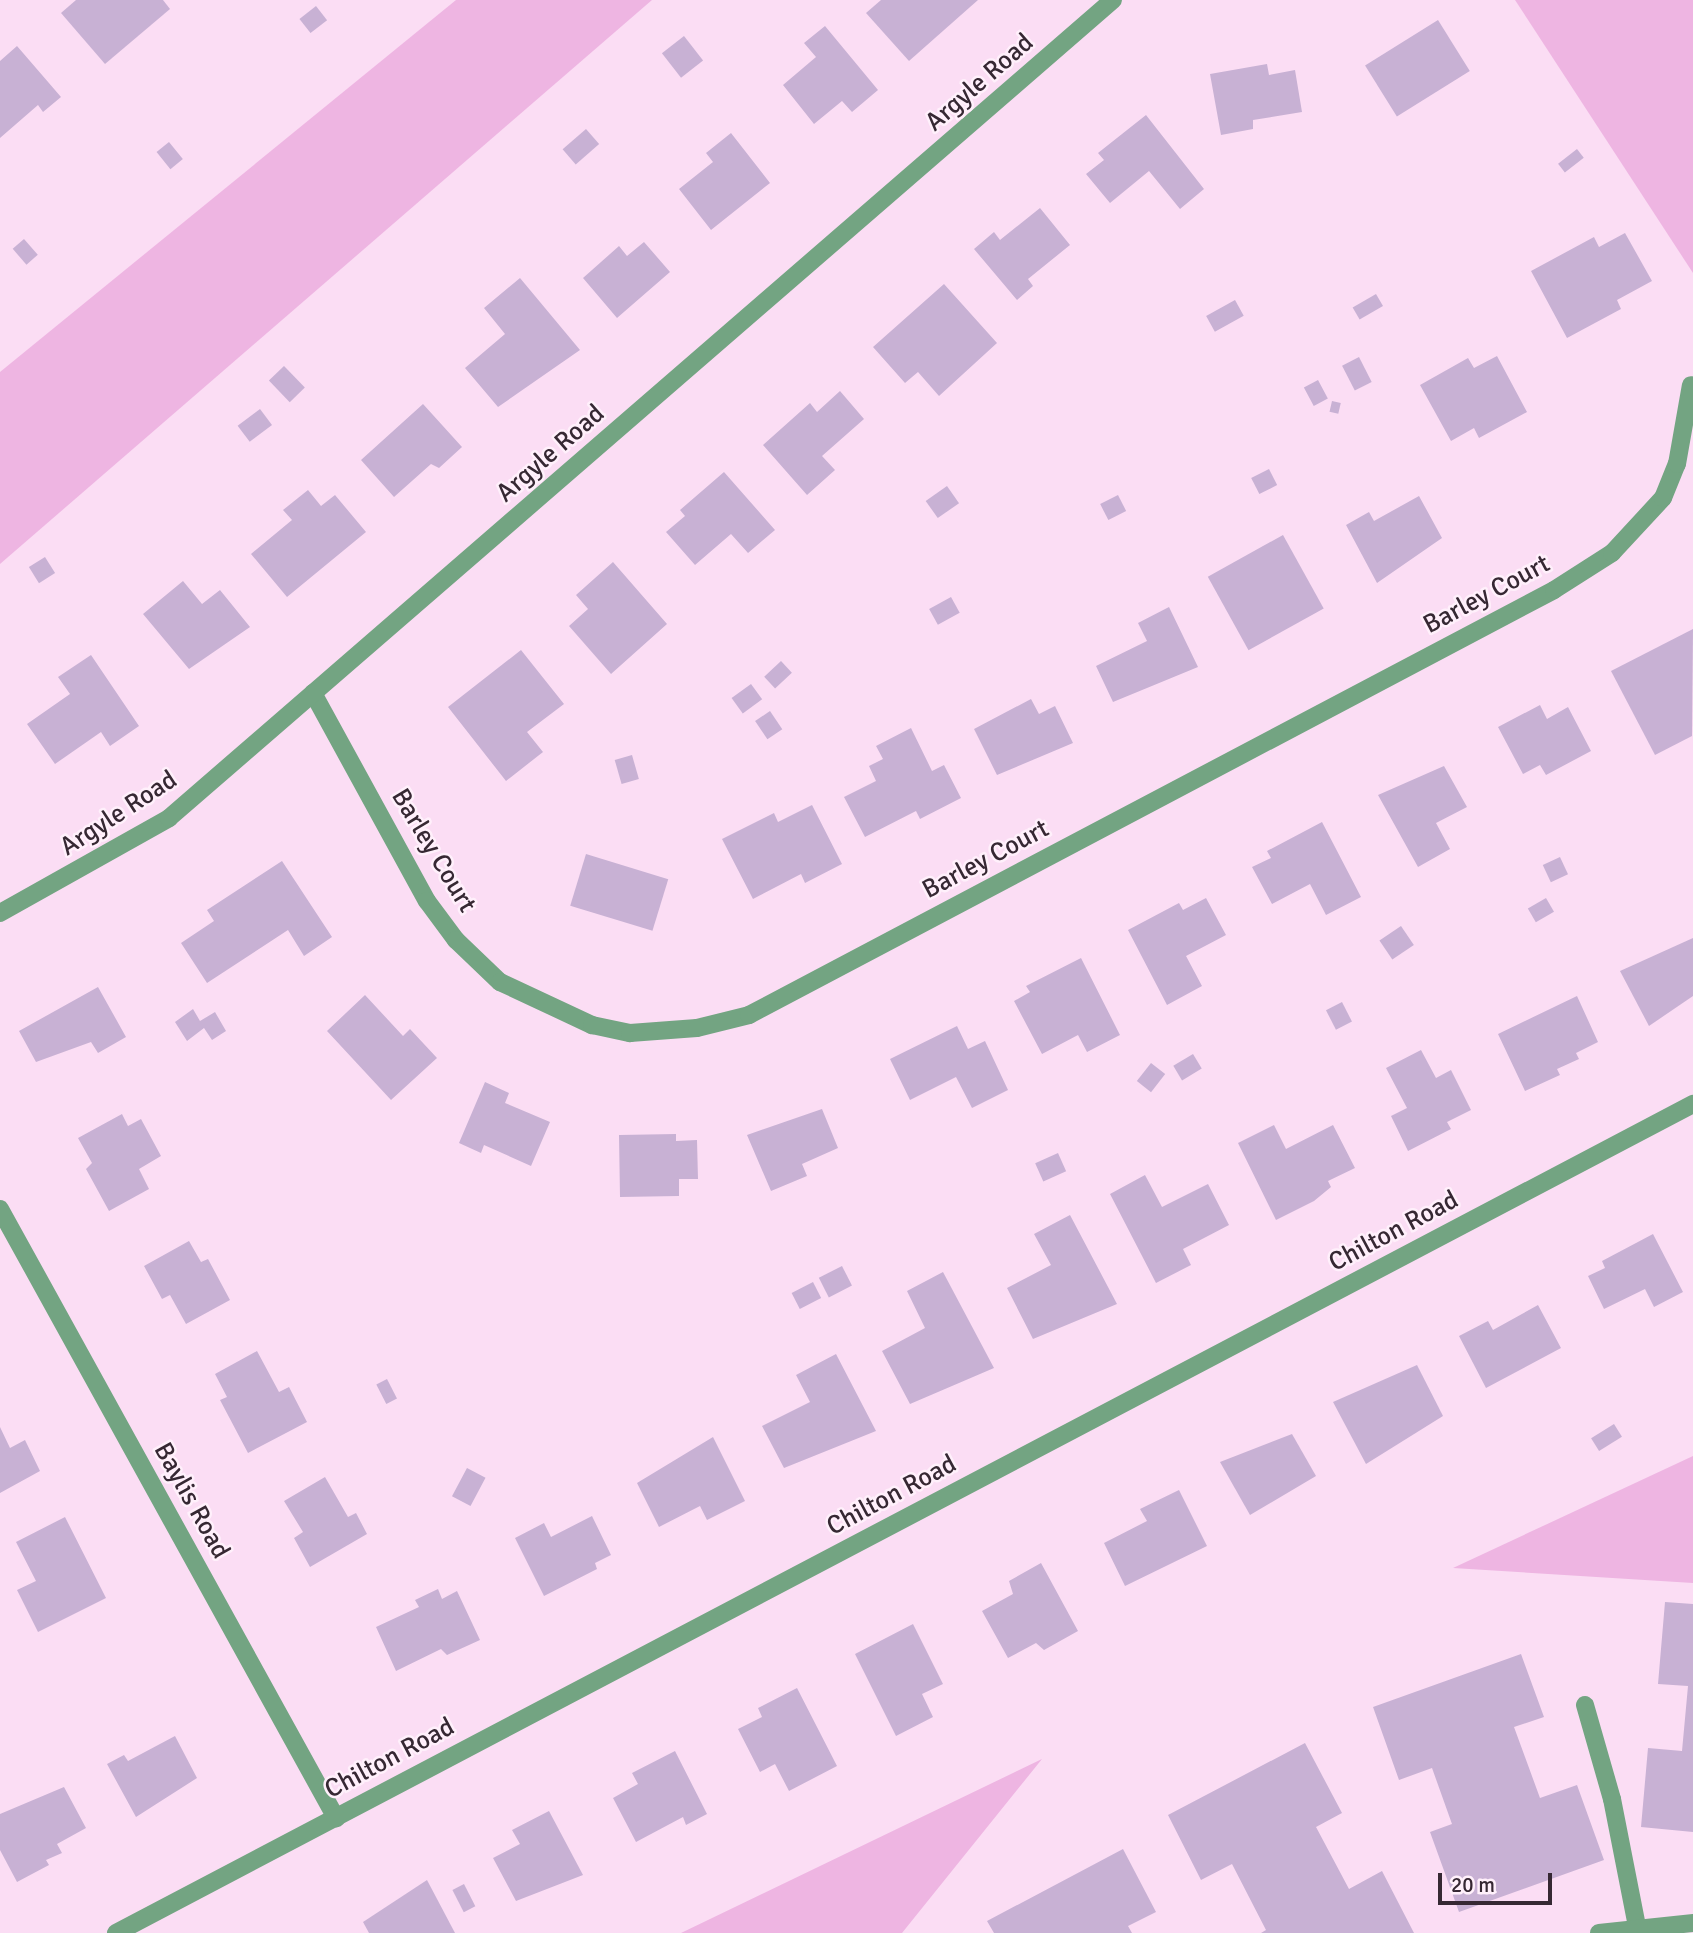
<!DOCTYPE html>
<html>
<head>
<meta charset="utf-8">
<style>
	body { margin:0 }
	#map { position:relative; width:1693px; height:1933px; overflow:hidden; background:#fbddf4; font-family:Signika,sans-serif }
	div>[style] { position:absolute }
	[style*='--x'] { left:calc(var(--x)*1px); top:calc(var(--y)*1px); width:calc(var(--w)*1px); rotate:calc(var(--a)*1deg) }
	.green>* { inset:0; background:#eeb5e2 }
	.building>* { inset:0; background:#c8b1d4; transform-origin:0 0 }
	.lane>* { height:18px; margin:-9px; padding:0 9px; transform-origin:9px; border-radius:9px; background:#73a482 }
	.street>* { height:18px; margin:-9px; padding:0 9px; transform-origin:9px; border-radius:9px; background:#73a482 }
	span { translate:-50% -50%; white-space:nowrap; text-align:center; line-height:1.15; -webkit-text-stroke:5px #fff0fb; paint-order:stroke }
	.street-label { font-size:26px; color:#362833 }
	.scale { position:absolute; left:1438px; top:1873px; width:114px; height:32px; box-sizing:border-box; border:4px solid #362833; border-top:0; padding-left:9px; font-size:21px; line-height:24px; white-space:nowrap; color:#362833; -webkit-text-stroke:5px #fff0fb; paint-order:stroke }
</style>
</head>
<body>
<div id="map">
	<div class="green">
		<div style="clip-path:polygon(456px 0,652px 0,0 564px,0 372px)"></div>
		<div style="clip-path:polygon(1515px 0,1693px 0,1693px 273px)"></div>
		<div style="clip-path:polygon(1693px 1456px,1693px 1583px,1453px 1568px)"></div>
		<div style="clip-path:polygon(1042px 1759px,902px 1933px,681px 1933px,1013px 1773px)"></div>
	</div>
	<div class="building">
		<div style="clip-path:polygon(76px 0,163px 0,170px 9px,105px 64px,61px 13px)"></div>
		<div style="clip-path:polygon(881px 0,978px 0,909px 61px,866px 13px)"></div>
		<div style="left:316px;top:6px;width:18px;height:21px;rotate:52deg"></div>
		<div style="left:1438px;top:20px;width:60px;height:86px;rotate:58deg"></div>
		<div style="clip-path:polygon(825px 26px,878px 90px,852px 112px,842px 101px,814px 124px,783px 85px,816px 57px,804px 43px)"></div>
		<div style="left:684px;top:36px;width:31px;height:28px;rotate:52deg"></div>
		<div style="clip-path:polygon(17px 46px,61px 97px,43px 112px,38px 105px,0 138px,0 61px)"></div>
		<div style="clip-path:polygon(1267px 64px,1269px 75px,1295px 70px,1302px 112px,1253px 120px,1253px 129px,1221px 135px,1210px 74px)"></div>
		<div style="clip-path:polygon(1146px 115px,1204px 189px,1180px 209px,1149px 171px,1110px 203px,1086px 174px,1104px 160px,1098px 153px)"></div>
		<div style="left:586px;top:129px;width:20px;height:31px;rotate:49deg"></div>
		<div style="clip-path:polygon(731px 133px,770px 183px,711px 230px,679px 189px,713px 162px,706px 153px)"></div>
		<div style="left:169px;top:142px;width:22px;height:16px;rotate:51deg"></div>
		<div style="left:1577px;top:149px;width:11px;height:24px;rotate:52deg"></div>
		<div style="clip-path:polygon(1040px 208px,1070px 245px,1028px 279px,1033px 286px,1017px 300px,974px 249px,994px 232px,1000px 240px)"></div>
		<div style="clip-path:polygon(1625px 233px,1652px 281px,1617px 300px,1621px 309px,1567px 338px,1531px 271px,1594px 237px,1599px 247px)"></div>
		<div style="left:24px;top:239px;width:21px;height:15px;rotate:49deg"></div>
		<div style="clip-path:polygon(644px 242px,670px 272px,617px 318px,583px 278px,619px 246px,627px 256px)"></div>
		<div style="clip-path:polygon(520px 278px,580px 350px,498px 407px,465px 368px,505px 334px,484px 308px)"></div>
		<div style="clip-path:polygon(944px 284px,997px 343px,939px 396px,918px 372px,905px 383px,873px 347px)"></div>
		<div style="left:1376px;top:294px;width:14px;height:27px;rotate:60deg"></div>
		<div style="left:1235px;top:300px;width:18px;height:33px;rotate:61deg"></div>
		<div style="clip-path:polygon(1497px 356px,1527px 412px,1479px 438px,1474px 428px,1451px 441px,1420px 385px,1468px 358px,1474px 368px)"></div>
		<div style="left:1359px;top:357px;width:28px;height:19px;rotate:63deg"></div>
		<div style="left:284px;top:366px;width:30px;height:21px;rotate:46deg"></div>
		<div style="left:1318px;top:380px;width:21px;height:16px;rotate:62deg"></div>
		<div style="clip-path:polygon(840px 391px,864px 419px,822px 456px,835px 470px,807px 495px,763px 445px,810px 403px,817px 412px)"></div>
		<div style="left:1332px;top:401px;width:9px;height:11px;rotate:13deg"></div>
		<div style="clip-path:polygon(423px 404px,462px 447px,439px 468px,431px 464px,394px 497px,361px 460px)"></div>
		<div style="left:260px;top:409px;width:20px;height:28px;rotate:53deg"></div>
		<div style="left:1269px;top:469px;width:18px;height:20px;rotate:63deg"></div>
		<div style="clip-path:polygon(724px 472px,775px 530px,748px 553px,731px 534px,695px 565px,666px 532px,685px 516px,680px 510px)"></div>
		<div style="left:947px;top:486px;width:21px;height:26px;rotate:55deg"></div>
		<div style="clip-path:polygon(308px 490px,321px 506px,335px 495px,366px 532px,287px 597px,251px 554px,292px 520px,283px 510px)"></div>
		<div style="left:1118px;top:495px;width:18px;height:20px;rotate:63deg"></div>
		<div style="clip-path:polygon(1419px 496px,1442px 538px,1377px 583px,1346px 525px,1369px 512px,1374px 521px)"></div>
		<div style="left:1283px;top:535px;width:84px;height:86px;rotate:61deg"></div>
		<div style="left:45px;top:557px;width:19px;height:19px;rotate:58deg"></div>
		<div style="clip-path:polygon(613px 562px,667px 624px,611px 674px,569px 626px,588px 609px,576px 595px)"></div>
		<div style="clip-path:polygon(183px 581px,202px 604px,220px 590px,250px 627px,189px 669px,143px 614px)"></div>
		<div style="left:951px;top:597px;width:18px;height:25px;rotate:61deg"></div>
		<div style="clip-path:polygon(1169px 607px,1198px 667px,1113px 702px,1096px 666px,1147px 641px,1138px 623px)"></div>
		<div style="clip-path:polygon(1693px 629px,1692px 736px,1655px 755px,1611px 671px)"></div>
		<div style="clip-path:polygon(521px 650px,564px 704px,527px 732px,543px 752px,506px 781px,448px 707px)"></div>
		<div style="clip-path:polygon(91px 655px,139px 726px,110px 746px,101px 732px,55px 764px,27px 724px,70px 694px,58px 677px)"></div>
		<div style="left:781px;top:661px;width:16px;height:23px;rotate:47deg"></div>
		<div style="left:751px;top:684px;width:19px;height:24px;rotate:54deg"></div>
		<div style="clip-path:polygon(1031px 699px,1039px 714px,1055px 706px,1073px 743px,997px 775px,974px 729px)"></div>
		<div style="clip-path:polygon(1540px 705px,1547px 719px,1568px 707px,1591px 751px,1546px 775px,1540px 765px,1523px 774px,1498px 727px)"></div>
		<div style="left:770px;top:711px;width:22px;height:18px;rotate:56deg"></div>
		<div style="clip-path:polygon(911px 728px,932px 771px,944px 765px,961px 798px,920px 819px,916px 811px,865px 837px,844px 797px,876px 781px,869px 766px,883px 759px,876px 746px)"></div>
		<div style="left:632px;top:755px;width:25px;height:18px;rotate:74deg"></div>
		<div style="clip-path:polygon(1444px 766px,1467px 807px,1436px 823px,1450px 849px,1418px 867px,1378px 795px)"></div>
		<div style="clip-path:polygon(812px 805px,842px 864px,805px 883px,801px 874px,753px 899px,722px 839px,774px 813px,778px 822px)"></div>
		<div style="clip-path:polygon(1322px 822px,1361px 897px,1326px 915px,1310px 884px,1272px 904px,1252px 867px,1271px 858px,1267px 851px)"></div>
		<div style="left:586px;top:854px;width:86px;height:54px;rotate:17deg"></div>
		<div style="left:1560px;top:857px;width:19px;height:19px;rotate:65deg"></div>
		<div style="clip-path:polygon(282px 861px,332px 937px,304px 956px,288px 930px,207px 983px,181px 943px,214px 921px,207px 910px)"></div>
		<div style="clip-path:polygon(1206px 898px,1226px 935px,1186px 956px,1202px 986px,1167px 1005px,1128px 930px,1179px 903px,1183px 910px)"></div>
		<div style="left:1546px;top:898px;width:16px;height:21px;rotate:60deg"></div>
		<div style="left:1401px;top:926px;width:23px;height:26px;rotate:56deg"></div>
		<div style="clip-path:polygon(1693px 938px,1693px 996px,1649px 1026px,1620px 971px)"></div>
		<div style="clip-path:polygon(1081px 958px,1120px 1035px,1087px 1052px,1078px 1035px,1042px 1054px,1014px 1001px,1030px 992px,1026px 986px)"></div>
		<div style="clip-path:polygon(98px 987px,126px 1037px,98px 1053px,91px 1042px,36px 1062px,19px 1031px)"></div>
		<div style="clip-path:polygon(365px 995px,403px 1036px,410px 1029px,437px 1058px,391px 1100px,327px 1031px)"></div>
		<div style="clip-path:polygon(1577px 996px,1598px 1042px,1576px 1053px,1579px 1059px,1557px 1069px,1560px 1075px,1525px 1091px,1498px 1034px)"></div>
		<div style="left:1342px;top:1002px;width:22px;height:18px;rotate:63deg"></div>
		<div style="clip-path:polygon(193px 1009px,200px 1021px,215px 1012px,226px 1031px,212px 1040px,204px 1028px,187px 1041px,175px 1022px)"></div>
		<div style="clip-path:polygon(957px 1026px,968px 1049px,985px 1041px,1008px 1090px,972px 1108px,956px 1077px,910px 1100px,890px 1059px)"></div>
		<div style="clip-path:polygon(1421px 1050px,1436px 1078px,1451px 1070px,1471px 1110px,1447px 1122px,1451px 1129px,1408px 1151px,1391px 1116px,1407px 1108px,1386px 1068px)"></div>
		<div style="left:1193px;top:1054px;width:17px;height:23px;rotate:59deg"></div>
		<div style="left:1151px;top:1063px;width:18px;height:23px;rotate:38deg"></div>
		<div style="clip-path:polygon(485px 1082px,509px 1093px,505px 1103px,550px 1122px,531px 1166px,484px 1145px,481px 1153px,459px 1143px)"></div>
		<div style="clip-path:polygon(822px 1109px,838px 1148px,802px 1164px,807px 1176px,771px 1191px,747px 1135px)"></div>
		<div style="clip-path:polygon(122px 1114px,128px 1126px,141px 1119px,161px 1156px,139px 1169px,149px 1189px,109px 1211px,86px 1169px,92px 1163px,78px 1138px)"></div>
		<div style="clip-path:polygon(1274px 1125px,1286px 1149px,1333px 1125px,1355px 1168px,1328px 1181px,1331px 1187px,1314px 1201px,1276px 1220px,1238px 1143px)"></div>
		<div style="clip-path:polygon(676px 1134px,676px 1141px,697px 1140px,698px 1179px,679px 1179px,679px 1196px,620px 1197px,619px 1135px)"></div>
		<div style="left:1058px;top:1153px;width:20px;height:25px;rotate:66deg"></div>
		<div style="clip-path:polygon(1145px 1175px,1162px 1207px,1208px 1184px,1229px 1225px,1183px 1249px,1191px 1265px,1156px 1283px,1110px 1194px)"></div>
		<div style="clip-path:polygon(1070px 1215px,1117px 1304px,1033px 1339px,1007px 1288px,1051px 1265px,1034px 1234px)"></div>
		<div style="clip-path:polygon(1653px 1234px,1683px 1292px,1654px 1307px,1645px 1289px,1604px 1309px,1588px 1276px,1605px 1268px,1602px 1261px)"></div>
		<div style="clip-path:polygon(189px 1241px,201px 1262px,208px 1259px,230px 1300px,186px 1324px,170px 1295px,162px 1299px,144px 1266px)"></div>
		<div style="left:842px;top:1266px;width:22px;height:26px;rotate:63deg"></div>
		<div style="clip-path:polygon(943px 1272px,994px 1368px,910px 1404px,882px 1351px,925px 1328px,907px 1291px)"></div>
		<div style="left:813px;top:1282px;width:18px;height:24px;rotate:63deg"></div>
		<div style="clip-path:polygon(1538px 1305px,1561px 1348px,1486px 1388px,1459px 1336px,1488px 1321px,1493px 1330px)"></div>
		<div style="clip-path:polygon(257px 1351px,279px 1392px,289px 1387px,307px 1422px,248px 1453px,220px 1400px,227px 1397px,215px 1374px)"></div>
		<div style="clip-path:polygon(836px 1354px,876px 1431px,784px 1468px,762px 1426px,810px 1402px,796px 1375px)"></div>
		<div style="clip-path:polygon(1417px 1365px,1443px 1416px,1366px 1464px,1333px 1402px)"></div>
		<div style="left:387px;top:1379px;width:22px;height:12px;rotate:63deg"></div>
		<div style="left:1614px;top:1424px;width:15px;height:27px;rotate:58deg"></div>
		<div style="clip-path:polygon(0 1427px,10px 1448px,25px 1440px,40px 1471px,0 1493px)"></div>
		<div style="clip-path:polygon(1292px 1434px,1316px 1476px,1250px 1515px,1220px 1462px)"></div>
		<div style="clip-path:polygon(713px 1437px,745px 1501px,707px 1520px,700px 1506px,659px 1527px,637px 1483px)"></div>
		<div style="left:467px;top:1468px;width:21px;height:32px;rotate:28deg"></div>
		<div style="clip-path:polygon(325px 1477px,348px 1517px,356px 1513px,367px 1534px,310px 1567px,294px 1538px,303px 1532px,284px 1501px)"></div>
		<div style="clip-path:polygon(1179px 1490px,1207px 1546px,1125px 1586px,1104px 1543px,1147px 1521px,1140px 1509px)"></div>
		<div style="clip-path:polygon(592px 1516px,611px 1555px,595px 1563px,597px 1569px,544px 1596px,515px 1538px,544px 1523px,551px 1537px)"></div>
		<div style="clip-path:polygon(65px 1517px,106px 1598px,38px 1632px,17px 1590px,36px 1581px,16px 1542px)"></div>
		<div style="clip-path:polygon(1041px 1563px,1078px 1631px,1044px 1650px,1036px 1643px,1008px 1658px,982px 1611px,1013px 1594px,1009px 1581px)"></div>
		<div style="clip-path:polygon(438px 1589px,442px 1599px,457px 1591px,480px 1640px,447px 1655px,441px 1649px,396px 1671px,376px 1627px,419px 1607px,415px 1600px)"></div>
		<div style="clip-path:polygon(1665px 1602px,1693px 1604px,1693px 1832px,1641px 1827px,1648px 1748px,1682px 1751px,1688px 1686px,1658px 1684px)"></div>
		<div style="clip-path:polygon(913px 1624px,943px 1684px,922px 1694px,933px 1717px,896px 1736px,855px 1654px)"></div>
		<div style="clip-path:polygon(1521px 1654px,1544px 1717px,1514px 1727px,1540px 1798px,1577px 1785px,1604px 1860px,1459px 1912px,1430px 1832px,1452px 1824px,1432px 1768px,1399px 1780px,1373px 1707px)"></div>
		<div style="clip-path:polygon(797px 1688px,837px 1766px,789px 1791px,775px 1764px,760px 1772px,738px 1729px,762px 1717px,758px 1708px)"></div>
		<div style="clip-path:polygon(175px 1736px,197px 1778px,136px 1817px,107px 1764px,124px 1755px,128px 1761px)"></div>
		<div style="clip-path:polygon(1305px 1743px,1342px 1813px,1316px 1827px,1349px 1889px,1382px 1871px,1414px 1933px,1261px 1933px,1266px 1930px,1232px 1864px,1201px 1880px,1168px 1815px)"></div>
		<div style="clip-path:polygon(675px 1751px,707px 1814px,686px 1825px,683px 1817px,636px 1842px,613px 1798px,638px 1784px,632px 1773px)"></div>
		<div style="clip-path:polygon(64px 1787px,86px 1828px,57px 1844px,62px 1853px,46px 1860px,49px 1865px,17px 1882px,0 1850px,0 1814px)"></div>
		<div style="clip-path:polygon(549px 1811px,583px 1875px,516px 1901px,493px 1858px,520px 1844px,512px 1830px)"></div>
		<div style="clip-path:polygon(1123px 1849px,1156px 1912px,1128px 1926px,1132px 1933px,994px 1933px,987px 1921px)"></div>
		<div style="clip-path:polygon(427px 1880px,455px 1933px,369px 1933px,363px 1922px)"></div>
		<div style="left:464px;top:1884px;width:25px;height:13px;rotate:63deg"></div>
	</div>
	<div class="lane">
		<div style="--x:1585;--y:1705;--w:98;--a:74"></div>
		<div style="--x:1612;--y:1799;--w:130;--a:78.9"></div>
	</div>
	<div class="street">
		<div style="--x:313;--y:693;--w:237;--a:61.3"></div>
		<div style="--x:427;--y:901;--w:49;--a:53.4"></div>
		<div style="--x:456;--y:940;--w:61;--a:43.7"></div>
		<div style="--x:500;--y:982;--w:102;--a:25.1"></div>
		<div style="--x:592;--y:1025;--w:39;--a:12"></div>
		<div style="--x:630;--y:1033;--w:67;--a:-4.3"></div>
		<div style="--x:697;--y:1028;--w:54;--a:-14"></div>
		<div style="--x:749;--y:1015;--w:910;--a:-27.83"></div>
		<div style="--x:1554;--y:590;--w:69;--a:-32.5"></div>
		<div style="--x:1612;--y:553;--w:75;--a:-47.2"></div>
		<div style="--x:1663;--y:498;--w:37;--a:-68"></div>
		<div style="--x:1677;--y:464;--w:80;--a:-80"></div>
		<div style="--x:0;--y:913;--w:194;--a:-29.3"></div>
		<div style="--x:169;--y:818;--w:1249;--a:-40.91"></div>
		<div style="--x:0;--y:1209;--w:696;--a:61.11"></div>
		<div style="--x:116;--y:1933;--w:1782;--a:-27.73"></div>
		<div style="--x:1599;--y:1933;--w:95;--a:-6.1"></div>
	</div>
	<div class="street-label">
		<span style="left:980px;top:83px;rotate:-41deg">Argyle Road</span>
		<span style="left:551px;top:454px;rotate:-41deg">Argyle Road</span>
		<span style="left:1487px;top:595px;rotate:-28deg">Barley Court</span>
		<span style="left:119px;top:814px;rotate:-33deg">Argyle Road</span>
		<span style="left:433px;top:851px;rotate:59deg">Barley Court</span>
		<span style="left:986px;top:860px;rotate:-28deg">Barley Court</span>
		<span style="left:1394px;top:1232px;rotate:-28deg">Chilton Road</span>
		<span style="left:892px;top:1496px;rotate:-28deg">Chilton Road</span>
		<span style="left:191px;top:1501px;rotate:61deg">Baylis Road</span>
		<span style="left:390px;top:1759px;rotate:-28deg">Chilton Road</span>
	</div>
	<div class="scale">20 m</div>
</div>
</body>
</html>
